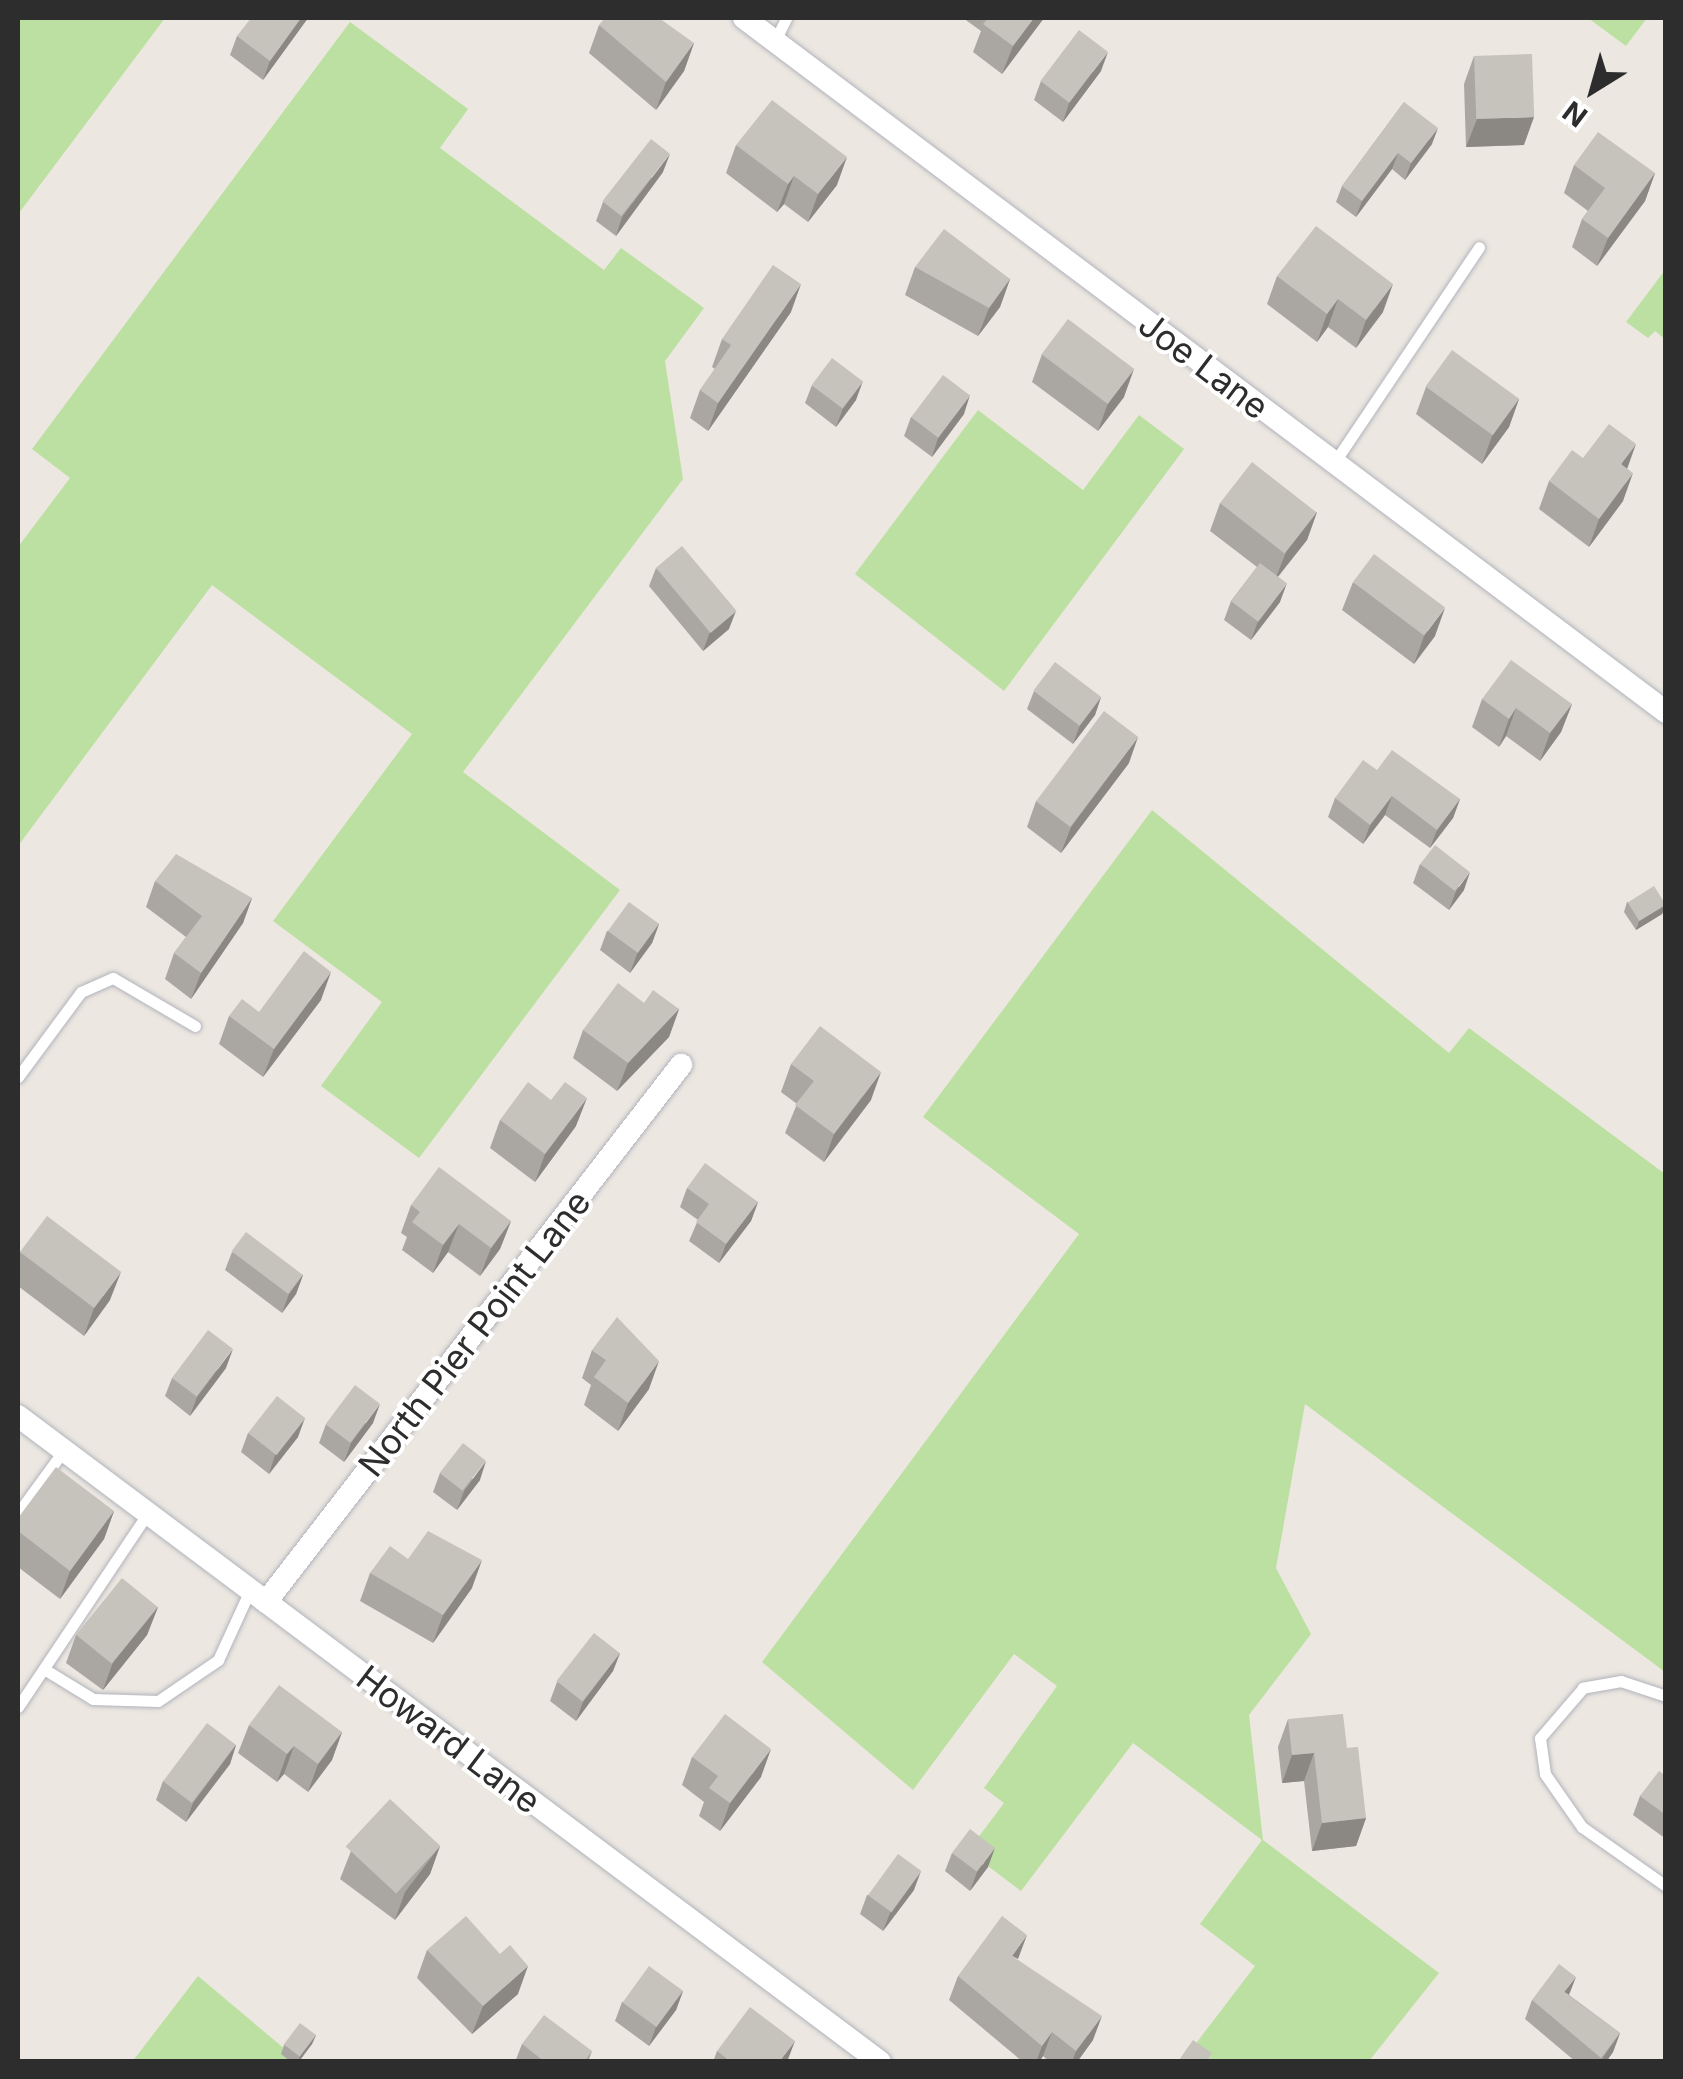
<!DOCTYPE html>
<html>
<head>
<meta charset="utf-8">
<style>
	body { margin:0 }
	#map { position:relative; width:1683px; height:2079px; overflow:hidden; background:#ede7e1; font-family:Inter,sans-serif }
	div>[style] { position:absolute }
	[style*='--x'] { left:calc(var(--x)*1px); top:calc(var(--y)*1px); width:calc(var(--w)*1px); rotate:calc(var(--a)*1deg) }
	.green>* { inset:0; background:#bce0a1 }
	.roads { filter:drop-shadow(0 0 2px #b1b4bc) drop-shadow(0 0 2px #b1b4bc) }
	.service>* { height:11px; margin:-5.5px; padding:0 5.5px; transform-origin:5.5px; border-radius:5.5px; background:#fff }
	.minor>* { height:22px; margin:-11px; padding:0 11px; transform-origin:11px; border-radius:11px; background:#fff }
	.wall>* { inset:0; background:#aaa7a2 }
	.shaded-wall>* { inset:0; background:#8b8884 }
	.building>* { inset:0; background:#c6c2bc; transform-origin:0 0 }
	span { translate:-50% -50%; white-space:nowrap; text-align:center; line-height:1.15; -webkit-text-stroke:8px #fff; paint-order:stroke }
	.street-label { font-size:35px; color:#2d2d2d }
	.frame { position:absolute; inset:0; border:20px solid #2d2d2d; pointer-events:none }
	.north { position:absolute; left:1543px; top:40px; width:100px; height:100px; -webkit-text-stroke:8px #fff; paint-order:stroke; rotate:217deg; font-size:28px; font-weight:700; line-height:40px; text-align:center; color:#2d2d2d }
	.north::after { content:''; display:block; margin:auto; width:35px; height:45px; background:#2d2d2d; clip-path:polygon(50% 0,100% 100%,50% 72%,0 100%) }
</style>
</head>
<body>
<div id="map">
	<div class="green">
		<div style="clip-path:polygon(18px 18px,165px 18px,19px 213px,18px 212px)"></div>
		<div style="clip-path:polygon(1588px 18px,1647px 18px,1626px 46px)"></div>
		<div style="clip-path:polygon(350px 22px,468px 109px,440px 148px,604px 270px,621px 248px,704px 308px,665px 361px,683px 479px,463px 772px,620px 890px,419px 1158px,321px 1086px,382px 1002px,273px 921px,412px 734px,212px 585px,18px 846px,18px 547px,70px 478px,32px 449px)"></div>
		<div style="clip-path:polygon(1665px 270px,1665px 339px,1655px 331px,1648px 338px,1626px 322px)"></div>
		<div style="clip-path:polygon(978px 410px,1083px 490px,1139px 415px,1184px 449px,1004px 691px,855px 574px)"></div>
		<div style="clip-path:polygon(1152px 810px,1449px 1053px,1469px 1028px,1665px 1174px,1665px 1672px,1305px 1404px,1276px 1568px,1311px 1634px,1249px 1715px,1263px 1840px,1439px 1973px,1369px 2061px,1209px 2061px,1197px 2042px,1255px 1966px,1200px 1924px,1262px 1840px,1133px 1743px,1021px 1891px,968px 1851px,1004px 1803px,984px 1788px,1057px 1686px,1014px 1654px,913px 1790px,762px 1662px,1079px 1234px,923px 1117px)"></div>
		<div style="clip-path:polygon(198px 1976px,299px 2061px,132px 2062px)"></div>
	</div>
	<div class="roads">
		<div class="service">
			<div style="--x:775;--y:41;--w:25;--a:-64"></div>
			<div style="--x:1334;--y:463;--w:260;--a:-56.1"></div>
			<div style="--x:18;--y:1077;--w:106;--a:-53.5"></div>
			<div style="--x:81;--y:992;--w:35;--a:-24"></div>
			<div style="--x:113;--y:978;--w:95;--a:30.3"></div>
			<div style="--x:18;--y:1513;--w:78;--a:-53.9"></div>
			<div style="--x:44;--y:1669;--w:57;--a:31.5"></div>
			<div style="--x:93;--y:1699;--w:65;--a:1.8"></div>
			<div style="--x:158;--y:1701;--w:73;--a:-34.3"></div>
			<div style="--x:218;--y:1660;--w:77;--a:-65.4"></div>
			<div style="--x:1666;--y:1696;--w:47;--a:-161.6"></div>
			<div style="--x:1621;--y:1681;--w:39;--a:170"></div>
			<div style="--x:1583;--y:1688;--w:66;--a:130.7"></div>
			<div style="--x:1540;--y:1738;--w:36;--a:82"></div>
			<div style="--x:1545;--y:1774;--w:65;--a:55.1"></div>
			<div style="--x:1582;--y:1827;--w:103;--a:35.1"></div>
			<div style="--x:18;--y:1707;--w:234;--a:-56.2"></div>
		</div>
		<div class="minor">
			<div style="--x:744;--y:18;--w:1154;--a:36.97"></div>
			<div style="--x:18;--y:1416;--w:1077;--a:36.85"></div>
			<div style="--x:266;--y:1602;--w:679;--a:-52.3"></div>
		</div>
	</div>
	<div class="wall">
		<div style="clip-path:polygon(308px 18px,263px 80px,230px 55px,237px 36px)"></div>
		<div style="clip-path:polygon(963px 18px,1044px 18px,1002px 74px,973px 52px,981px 31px)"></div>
		<div style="clip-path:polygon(599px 25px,694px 43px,684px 71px,656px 110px,589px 53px)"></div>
		<div style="clip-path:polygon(1474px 56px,1524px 145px,1466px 147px,1464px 84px)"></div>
		<div style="clip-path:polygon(1101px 71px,1063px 122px,1034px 100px,1041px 81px)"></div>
		<div style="clip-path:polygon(1404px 102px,1432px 144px,1405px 180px,1392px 169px,1356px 217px,1336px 202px,1342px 186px)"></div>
		<div style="clip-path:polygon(736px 145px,837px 185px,808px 222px,784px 204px,777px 212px,726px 173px)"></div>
		<div style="clip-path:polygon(1574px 165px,1655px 173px,1645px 201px,1597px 266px,1572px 247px,1582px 219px,1588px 211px,1564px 193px)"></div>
		<div style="clip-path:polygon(663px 172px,616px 236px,596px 221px,603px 202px)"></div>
		<div style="clip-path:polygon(915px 267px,1010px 279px,1000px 307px,978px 336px,905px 295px)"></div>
		<div style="clip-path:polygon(1277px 276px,1383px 312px,1356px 348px,1328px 327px,1317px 342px,1267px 304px)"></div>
		<div style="clip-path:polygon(791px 312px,708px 431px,690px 418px,700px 390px,715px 369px,712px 367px,722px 339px)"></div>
		<div style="clip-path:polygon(1042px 354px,1124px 397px,1098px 431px,1032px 382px)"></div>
		<div style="clip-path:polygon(812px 385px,856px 400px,836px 427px,805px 403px)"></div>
		<div style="clip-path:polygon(1426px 387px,1519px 399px,1509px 427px,1482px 464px,1416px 414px)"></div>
		<div style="clip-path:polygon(964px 414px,932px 457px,904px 436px,911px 417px)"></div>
		<div style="clip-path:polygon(1583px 458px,1627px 469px,1623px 501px,1589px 547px,1539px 509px,1549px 481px)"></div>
		<div style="clip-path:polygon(1220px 503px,1317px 512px,1307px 540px,1278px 577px,1280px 602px,1251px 640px,1224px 620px,1231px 601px,1257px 567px,1210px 531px)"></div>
		<div style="clip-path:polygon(656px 568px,729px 629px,703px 651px,649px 586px)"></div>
		<div style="clip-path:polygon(1353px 582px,1435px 636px,1414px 664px,1342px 610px)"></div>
		<div style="clip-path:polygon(1034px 691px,1101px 697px,1095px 715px,1073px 744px,1027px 709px)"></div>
		<div style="clip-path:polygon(1482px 699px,1572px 704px,1561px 732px,1540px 761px,1506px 736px,1499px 747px,1472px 727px)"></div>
		<div style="clip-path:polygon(1129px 763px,1061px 853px,1027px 827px,1036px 801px)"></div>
		<div style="clip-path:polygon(1377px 770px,1460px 799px,1453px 818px,1430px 848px,1385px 815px,1363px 844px,1328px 817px,1335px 798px)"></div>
		<div style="clip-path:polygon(1420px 864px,1464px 890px,1449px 910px,1413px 883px)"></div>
		<div style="clip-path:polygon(155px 881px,252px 898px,243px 923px,191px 999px,165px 979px,174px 953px,186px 937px,146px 907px)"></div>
		<div style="clip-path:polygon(1627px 902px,1666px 905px,1662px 914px,1636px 930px,1624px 912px)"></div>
		<div style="clip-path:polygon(659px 924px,652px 943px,630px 973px,600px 950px,607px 931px)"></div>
		<div style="clip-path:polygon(321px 1000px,263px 1077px,219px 1044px,229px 1016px,259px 1012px)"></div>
		<div style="clip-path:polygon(644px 1003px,679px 1009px,669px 1037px,617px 1091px,573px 1058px,583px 1030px)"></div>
		<div style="clip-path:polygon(791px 1064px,871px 1100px,824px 1162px,785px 1133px,797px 1104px,781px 1092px)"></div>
		<div style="clip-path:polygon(551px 1100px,576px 1126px,535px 1182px,490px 1148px,500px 1120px)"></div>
		<div style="clip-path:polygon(687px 1188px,758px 1202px,751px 1221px,719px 1263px,689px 1241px,698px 1220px,680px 1207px)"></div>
		<div style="clip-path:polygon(411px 1205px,511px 1221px,500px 1249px,480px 1276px,448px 1252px,433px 1273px,402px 1250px,407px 1237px,401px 1233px)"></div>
		<div style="clip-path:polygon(20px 1252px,110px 1300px,84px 1336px,18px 1286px,18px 1259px)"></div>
		<div style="clip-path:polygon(232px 1252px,303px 1275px,296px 1294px,282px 1313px,225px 1270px)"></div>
		<div style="clip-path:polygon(592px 1350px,649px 1389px,618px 1431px,584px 1405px,591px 1385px,582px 1378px)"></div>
		<div style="clip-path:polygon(226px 1368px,190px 1416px,165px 1396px,172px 1378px)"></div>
		<div style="clip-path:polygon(373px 1423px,344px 1462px,319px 1443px,326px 1424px)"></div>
		<div style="clip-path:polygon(248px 1433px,298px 1437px,269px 1474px,241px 1452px)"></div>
		<div style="clip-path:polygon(440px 1473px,480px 1480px,457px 1510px,433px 1492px)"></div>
		<div style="clip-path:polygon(114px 1511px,104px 1539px,60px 1599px,18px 1567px,18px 1518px)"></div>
		<div style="clip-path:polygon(408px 1559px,472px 1588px,433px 1643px,360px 1601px,370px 1573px)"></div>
		<div style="clip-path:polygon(158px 1607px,147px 1635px,103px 1690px,66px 1663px,76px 1635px)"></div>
		<div style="clip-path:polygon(620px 1653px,613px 1671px,576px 1721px,550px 1701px,557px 1682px)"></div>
		<div style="clip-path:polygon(1288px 1719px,1347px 1748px,1366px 1818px,1356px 1846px,1312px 1851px,1304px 1781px,1282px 1783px,1278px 1747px)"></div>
		<div style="clip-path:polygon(249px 1725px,342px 1732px,332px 1760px,308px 1792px,284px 1774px,277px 1782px,238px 1753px)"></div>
		<div style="clip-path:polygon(236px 1745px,230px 1764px,186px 1822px,156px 1800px,163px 1781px)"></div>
		<div style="clip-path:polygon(692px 1757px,761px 1777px,720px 1831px,699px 1816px,704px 1802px,682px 1785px)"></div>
		<div style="clip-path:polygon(1666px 1776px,1666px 1839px,1633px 1815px,1640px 1796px)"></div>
		<div style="clip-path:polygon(440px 1846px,430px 1874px,395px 1920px,340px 1879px,351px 1851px)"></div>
		<div style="clip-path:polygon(952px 1853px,988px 1867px,970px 1891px,945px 1871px)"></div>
		<div style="clip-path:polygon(914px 1890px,883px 1931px,860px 1914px,867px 1895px)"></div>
		<div style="clip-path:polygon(427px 1950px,518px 1994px,472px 2034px,417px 1978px)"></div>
		<div style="clip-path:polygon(1018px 1960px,1093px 2040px,1077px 2062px,1050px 2062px,1043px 2056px,1039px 2062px,1023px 2062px,949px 2000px,958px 1976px)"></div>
		<div style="clip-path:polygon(683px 1991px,676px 2010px,649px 2046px,615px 2021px,622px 2002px)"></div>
		<div style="clip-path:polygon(1569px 1995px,1620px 2033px,1613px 2052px,1606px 2062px,1576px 2062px,1525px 2019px,1532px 2000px)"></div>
		<div style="clip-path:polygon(316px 2035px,312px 2044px,299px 2062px,291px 2062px,281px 2054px,284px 2045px)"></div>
		<div style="clip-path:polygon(522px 2044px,592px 2051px,588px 2062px,515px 2062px)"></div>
		<div style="clip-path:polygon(717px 2051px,787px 2062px,713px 2062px)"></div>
	</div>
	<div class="shaded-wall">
		<div style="clip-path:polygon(301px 18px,308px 18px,263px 80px,270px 61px)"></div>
		<div style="clip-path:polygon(1034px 18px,1044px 18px,1002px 74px,1013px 46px)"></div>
		<div style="clip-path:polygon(694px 43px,684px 71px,656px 110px,666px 82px)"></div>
		<div style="clip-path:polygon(1108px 52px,1101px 71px,1063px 122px,1069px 103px)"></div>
		<div style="clip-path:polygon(1534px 117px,1524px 145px,1466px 147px,1477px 119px)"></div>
		<div style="clip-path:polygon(1438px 128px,1432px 144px,1405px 180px,1411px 163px)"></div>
		<div style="clip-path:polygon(1398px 153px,1392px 169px,1356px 217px,1362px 201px)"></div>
		<div style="clip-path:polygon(670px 154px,663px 172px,616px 236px,622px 217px)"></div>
		<div style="clip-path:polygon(847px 157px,837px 185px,808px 222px,818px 194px)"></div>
		<div style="clip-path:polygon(1655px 173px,1645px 201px,1597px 266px,1608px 238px)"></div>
		<div style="clip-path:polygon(794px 176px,784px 204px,777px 212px,788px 184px)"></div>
		<div style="clip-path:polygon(1010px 279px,1000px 307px,978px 336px,989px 308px)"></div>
		<div style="clip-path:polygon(801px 284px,791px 312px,708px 431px,718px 403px)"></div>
		<div style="clip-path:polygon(1393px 284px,1383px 312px,1356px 348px,1366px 320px)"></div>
		<div style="clip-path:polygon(1338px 299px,1328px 327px,1317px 342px,1327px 314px)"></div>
		<div style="clip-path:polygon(1134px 369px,1124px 397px,1098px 431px,1108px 403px)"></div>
		<div style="clip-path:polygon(863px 381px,856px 400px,836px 427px,843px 408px)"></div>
		<div style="clip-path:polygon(970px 395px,964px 414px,932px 457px,938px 438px)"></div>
		<div style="clip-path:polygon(1519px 399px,1509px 427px,1482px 464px,1492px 436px)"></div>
		<div style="clip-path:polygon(1636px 444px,1626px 472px,1621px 464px)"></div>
		<div style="clip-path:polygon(1633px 473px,1623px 501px,1589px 547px,1599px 519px)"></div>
		<div style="clip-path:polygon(1317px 512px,1307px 540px,1275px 580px,1286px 552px)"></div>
		<div style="clip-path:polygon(1287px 583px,1280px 602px,1251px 640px,1258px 621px)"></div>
		<div style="clip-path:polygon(1445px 608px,1435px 636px,1414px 664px,1424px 636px)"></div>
		<div style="clip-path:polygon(736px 611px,729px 629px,703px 651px,710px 632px)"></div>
		<div style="clip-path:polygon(1101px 697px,1095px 715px,1073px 744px,1080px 725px)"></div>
		<div style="clip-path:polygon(1572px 704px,1561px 732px,1540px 761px,1550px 733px)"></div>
		<div style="clip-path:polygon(1516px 708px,1506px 736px,1499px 747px,1509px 719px)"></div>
		<div style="clip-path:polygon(1138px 737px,1129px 763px,1061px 853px,1071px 827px)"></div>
		<div style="clip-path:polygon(1392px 796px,1385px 815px,1363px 844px,1370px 825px)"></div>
		<div style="clip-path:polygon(1460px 799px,1453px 818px,1430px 848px,1437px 830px)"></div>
		<div style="clip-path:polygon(1470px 872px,1464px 890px,1449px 910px,1456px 891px)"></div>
		<div style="clip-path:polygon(252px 898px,243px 923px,191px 999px,201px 973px)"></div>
		<div style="clip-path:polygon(1666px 905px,1662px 914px,1636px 930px,1639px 921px)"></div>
		<div style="clip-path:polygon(659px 924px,652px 943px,630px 973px,637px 954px)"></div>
		<div style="clip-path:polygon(331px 972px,321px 1000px,263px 1077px,274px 1049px)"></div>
		<div style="clip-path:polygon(679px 1009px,669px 1037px,617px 1091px,628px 1063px)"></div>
		<div style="clip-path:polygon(881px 1072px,871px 1100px,824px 1162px,834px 1134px)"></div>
		<div style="clip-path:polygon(587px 1098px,576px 1126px,535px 1182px,545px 1154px)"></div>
		<div style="clip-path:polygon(758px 1202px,751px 1221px,719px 1263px,726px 1244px)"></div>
		<div style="clip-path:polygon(511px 1221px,500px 1249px,480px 1276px,491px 1248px)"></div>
		<div style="clip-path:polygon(459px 1224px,448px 1252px,433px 1273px,443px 1245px)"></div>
		<div style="clip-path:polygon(121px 1272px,110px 1300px,84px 1336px,94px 1308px)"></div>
		<div style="clip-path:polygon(303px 1275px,296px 1294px,282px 1313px,289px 1294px)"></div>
		<div style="clip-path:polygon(233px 1349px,226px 1368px,190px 1416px,197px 1397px)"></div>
		<div style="clip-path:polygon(659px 1361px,649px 1389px,618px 1431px,628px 1403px)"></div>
		<div style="clip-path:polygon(380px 1404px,373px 1423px,344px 1462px,351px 1443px)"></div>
		<div style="clip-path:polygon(305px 1418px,298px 1437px,269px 1474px,275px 1455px)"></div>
		<div style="clip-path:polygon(486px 1461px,480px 1480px,457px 1510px,464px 1491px)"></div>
		<div style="clip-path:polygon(114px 1511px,104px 1539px,60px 1599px,70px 1571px)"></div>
		<div style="clip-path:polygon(482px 1560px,472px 1588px,433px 1643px,443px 1615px)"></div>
		<div style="clip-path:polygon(158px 1607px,147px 1635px,103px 1690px,113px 1662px)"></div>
		<div style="clip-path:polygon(620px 1653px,613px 1671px,576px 1721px,583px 1702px)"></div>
		<div style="clip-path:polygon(342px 1732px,332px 1760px,308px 1792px,318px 1764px)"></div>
		<div style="clip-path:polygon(236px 1745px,230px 1764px,186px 1822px,193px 1803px)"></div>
		<div style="clip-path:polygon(294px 1746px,284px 1774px,277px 1782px,287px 1754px)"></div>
		<div style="clip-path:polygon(771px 1749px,761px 1777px,720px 1831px,730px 1803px)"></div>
		<div style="clip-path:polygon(1314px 1753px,1304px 1781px,1282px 1783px,1292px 1755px)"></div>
		<div style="clip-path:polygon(1366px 1818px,1356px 1846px,1312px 1851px,1322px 1823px)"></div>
		<div style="clip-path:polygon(440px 1846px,430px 1874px,395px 1920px,405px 1892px)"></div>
		<div style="clip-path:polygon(995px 1848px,988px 1867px,970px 1891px,977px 1872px)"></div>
		<div style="clip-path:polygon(921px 1871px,914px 1890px,883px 1931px,890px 1913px)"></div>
		<div style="clip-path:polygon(1027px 1935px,1018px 1959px,1012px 1956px)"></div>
		<div style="clip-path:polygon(528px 1966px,518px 1994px,472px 2034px,483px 2006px)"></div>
		<div style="clip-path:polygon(1576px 1977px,1569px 1995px,1564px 1992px)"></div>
		<div style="clip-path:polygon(683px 1991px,676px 2010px,649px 2046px,656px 2027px)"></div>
		<div style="clip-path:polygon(1102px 2016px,1093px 2040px,1077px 2062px,1072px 2062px,1076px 2051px)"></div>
		<div style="clip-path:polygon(1052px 2032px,1043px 2056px,1039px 2062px,1036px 2062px,1042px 2046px)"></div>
		<div style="clip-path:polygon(1620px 2033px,1613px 2052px,1606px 2062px,1600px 2062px)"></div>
		<div style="clip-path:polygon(316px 2035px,312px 2044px,298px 2062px,300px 2056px)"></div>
		<div style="clip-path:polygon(795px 2041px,787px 2062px,779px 2062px)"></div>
	</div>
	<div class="building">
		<div style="clip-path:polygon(251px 18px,301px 18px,270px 61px,237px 36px)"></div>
		<div style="clip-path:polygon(605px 18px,659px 18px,694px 43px,666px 82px,599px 25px)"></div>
		<div style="clip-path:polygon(988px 18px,1034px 18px,1013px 46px,983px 24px)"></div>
		<div style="left:1079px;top:30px;width:36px;height:64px;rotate:37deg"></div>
		<div style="left:1532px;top:54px;width:63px;height:58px;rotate:88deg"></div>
		<div style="clip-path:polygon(772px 100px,847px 157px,818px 194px,794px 176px,788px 184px,736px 145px)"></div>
		<div style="clip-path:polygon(1404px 102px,1438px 128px,1411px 163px,1398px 153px,1362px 201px,1342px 186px)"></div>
		<div style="clip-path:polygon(1598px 132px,1655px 173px,1608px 238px,1582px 219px,1605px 188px,1574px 165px)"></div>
		<div style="left:651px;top:139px;width:24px;height:79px;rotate:38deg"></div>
		<div style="clip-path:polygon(1316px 226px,1393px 284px,1366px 320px,1338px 299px,1327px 314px,1277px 276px)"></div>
		<div style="clip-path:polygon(944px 229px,1010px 279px,989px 308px,915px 267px)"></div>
		<div style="clip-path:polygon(773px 265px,801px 284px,718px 403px,700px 390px,731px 345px,722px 339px)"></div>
		<div style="left:1068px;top:319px;width:83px;height:44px;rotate:37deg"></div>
		<div style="left:1452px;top:350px;width:83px;height:45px;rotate:36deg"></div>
		<div style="left:832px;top:358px;width:39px;height:34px;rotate:37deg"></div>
		<div style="left:943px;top:375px;width:34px;height:53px;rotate:37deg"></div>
		<div style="clip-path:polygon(1609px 424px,1636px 444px,1621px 464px,1633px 473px,1599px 519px,1549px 481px,1572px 450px,1583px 458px)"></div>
		<div style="left:1252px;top:462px;width:82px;height:52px;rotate:38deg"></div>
		<div style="left:682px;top:546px;width:85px;height:34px;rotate:50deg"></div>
		<div style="left:1374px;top:554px;width:89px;height:35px;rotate:37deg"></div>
		<div style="left:1260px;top:563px;width:34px;height:48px;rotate:37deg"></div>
		<div style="clip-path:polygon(1511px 660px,1572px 704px,1550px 733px,1516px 708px,1509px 719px,1482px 699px)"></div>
		<div style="left:1055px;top:662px;width:58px;height:36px;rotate:37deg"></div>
		<div style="left:1104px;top:711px;width:43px;height:113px;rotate:37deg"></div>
		<div style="clip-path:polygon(1392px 750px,1460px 799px,1437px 830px,1392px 796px,1370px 825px,1335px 798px,1363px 760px,1377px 770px)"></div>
		<div style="left:1435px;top:845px;width:44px;height:24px;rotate:38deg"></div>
		<div style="clip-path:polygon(176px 854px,252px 898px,201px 973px,174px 953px,202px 916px,155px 881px)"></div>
		<div style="left:1654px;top:886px;width:22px;height:31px;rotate:58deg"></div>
		<div style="left:629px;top:902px;width:37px;height:36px;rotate:36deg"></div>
		<div style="clip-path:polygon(304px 951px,331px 972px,274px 1049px,229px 1016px,242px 999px,259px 1012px)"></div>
		<div style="clip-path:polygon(618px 983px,644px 1003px,653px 990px,679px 1009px,628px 1063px,583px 1030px)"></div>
		<div style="clip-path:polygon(820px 1026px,881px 1072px,834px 1134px,795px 1105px,814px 1081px,791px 1064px)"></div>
		<div style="clip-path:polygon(528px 1082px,551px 1100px,565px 1082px,587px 1098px,545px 1154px,500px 1120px)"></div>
		<div style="clip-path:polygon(705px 1163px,758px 1202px,726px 1244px,696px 1222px,709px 1204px,687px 1188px)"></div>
		<div style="clip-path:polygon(439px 1167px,511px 1221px,491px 1248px,459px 1224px,443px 1245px,412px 1222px,420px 1212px,411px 1205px)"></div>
		<div style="left:47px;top:1216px;width:93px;height:45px;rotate:37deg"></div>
		<div style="left:246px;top:1232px;width:71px;height:24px;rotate:37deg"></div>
		<div style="clip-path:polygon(617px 1317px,659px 1361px,628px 1403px,594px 1377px,606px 1360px,592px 1350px)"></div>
		<div style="left:208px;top:1330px;width:31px;height:60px;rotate:37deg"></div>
		<div style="left:355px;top:1385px;width:31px;height:49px;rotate:37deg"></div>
		<div style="left:277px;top:1396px;width:36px;height:47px;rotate:38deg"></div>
		<div style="left:463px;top:1443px;width:29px;height:38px;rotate:38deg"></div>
		<div style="clip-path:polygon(56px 1467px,114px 1511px,70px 1571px,18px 1531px,18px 1518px)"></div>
		<div style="clip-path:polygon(428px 1531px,482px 1560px,443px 1615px,370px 1573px,390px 1546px,408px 1559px)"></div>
		<div style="left:122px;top:1578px;width:46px;height:73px;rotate:39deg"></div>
		<div style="left:594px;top:1633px;width:33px;height:61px;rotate:38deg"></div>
		<div style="clip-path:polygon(279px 1685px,342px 1732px,318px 1764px,294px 1746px,287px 1754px,249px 1725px)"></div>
		<div style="clip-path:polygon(725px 1714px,771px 1749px,730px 1803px,709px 1788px,718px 1776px,692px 1757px)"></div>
		<div style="clip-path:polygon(1343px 1714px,1347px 1748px,1358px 1747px,1366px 1818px,1322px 1823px,1314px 1753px,1292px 1755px,1288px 1719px)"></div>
		<div style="left:207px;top:1723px;width:36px;height:73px;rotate:37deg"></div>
		<div style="clip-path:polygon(1659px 1771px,1666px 1776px,1666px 1815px,1640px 1796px)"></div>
		<div style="left:390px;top:1799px;width:69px;height:65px;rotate:43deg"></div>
		<div style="left:970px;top:1829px;width:31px;height:30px;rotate:37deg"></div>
		<div style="left:898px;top:1854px;width:29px;height:51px;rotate:36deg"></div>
		<div style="clip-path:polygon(466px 1916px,500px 1954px,510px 1945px,528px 1966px,483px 2006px,427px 1950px)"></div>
		<div style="clip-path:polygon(1002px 1916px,1027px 1935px,1012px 1956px,1102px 2016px,1076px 2051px,1052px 2032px,1042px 2046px,958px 1976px)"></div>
		<div style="clip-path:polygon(1559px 1964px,1576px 1977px,1564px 1992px,1620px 2033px,1601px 2058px,1532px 2000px)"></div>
		<div style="left:649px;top:1966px;width:42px;height:45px;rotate:36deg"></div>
		<div style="clip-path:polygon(750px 2007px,795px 2041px,779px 2062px,731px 2062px,717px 2051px)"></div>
		<div style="clip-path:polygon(544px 2015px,592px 2051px,584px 2062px,545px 2062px,522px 2044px)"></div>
		<div style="left:300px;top:2023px;width:20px;height:27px;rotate:37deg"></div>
		<div style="clip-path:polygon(1193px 2040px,1212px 2053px,1206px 2062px,1181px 2062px,1179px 2060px)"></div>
	</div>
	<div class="street-label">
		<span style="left:1204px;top:365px;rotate:37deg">Joe Lane</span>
		<span style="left:474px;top:1333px;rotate:-52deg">North Pier Point Lane</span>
		<span style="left:449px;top:1739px;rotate:37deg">Howard Lane</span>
	</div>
	<div class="frame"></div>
	<div class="north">N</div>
</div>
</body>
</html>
